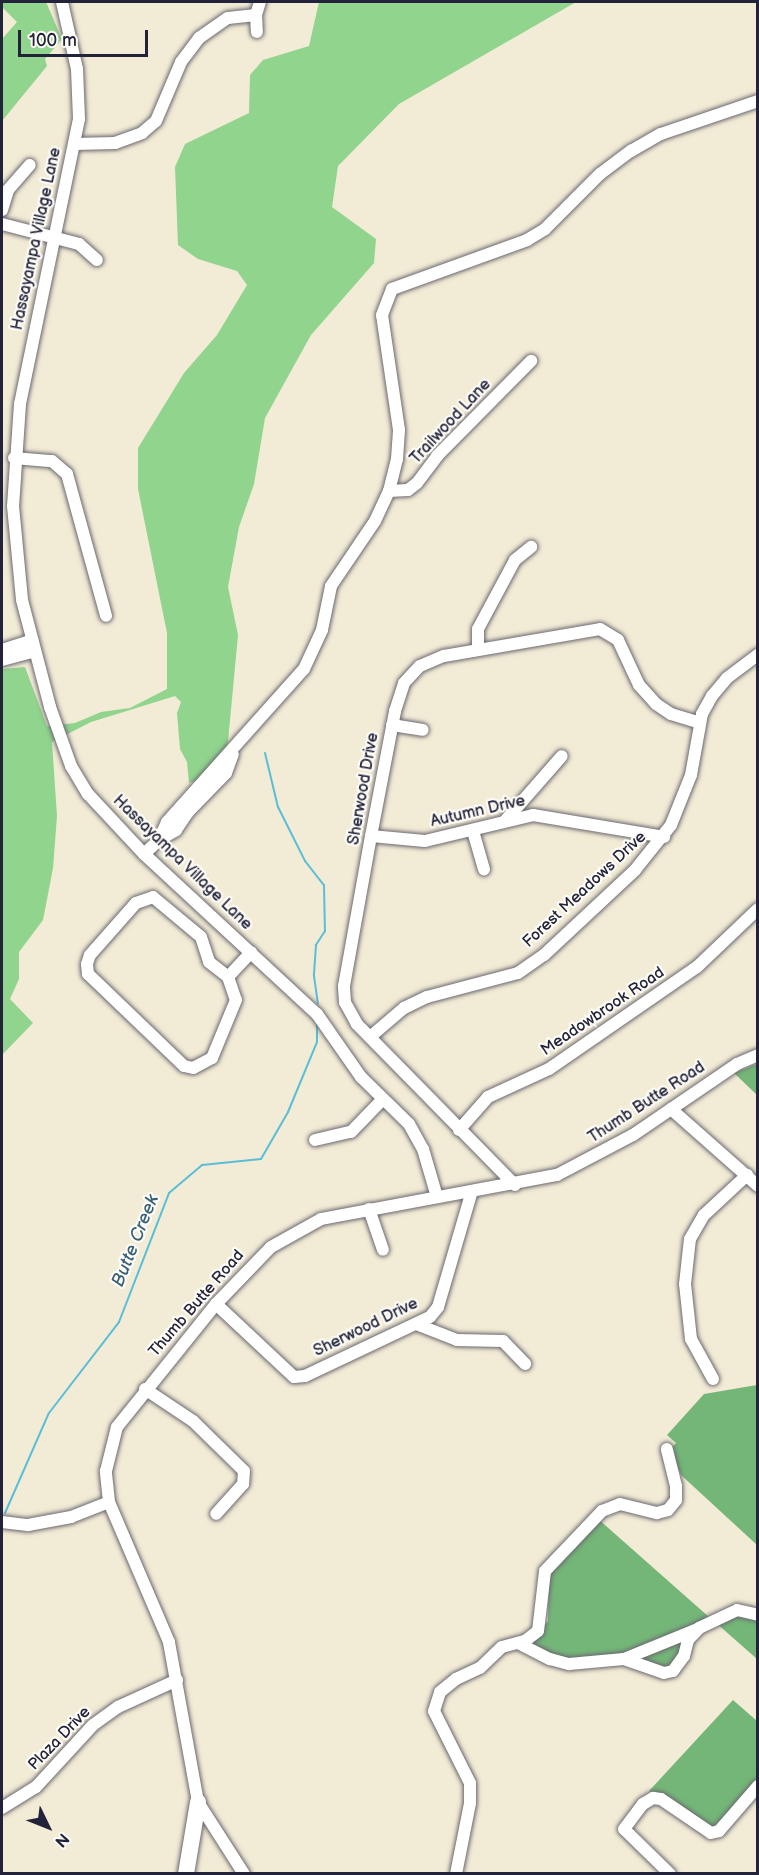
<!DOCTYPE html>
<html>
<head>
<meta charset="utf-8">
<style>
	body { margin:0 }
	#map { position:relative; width:759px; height:1875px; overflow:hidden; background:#f2ebd5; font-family:"Balsamiq Sans",sans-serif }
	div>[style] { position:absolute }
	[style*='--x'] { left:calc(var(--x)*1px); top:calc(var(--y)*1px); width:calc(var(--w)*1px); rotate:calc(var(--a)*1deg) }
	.green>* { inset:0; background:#90d48d }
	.forest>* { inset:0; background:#74b678 }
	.stream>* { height:2px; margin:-1px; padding:0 1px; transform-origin:1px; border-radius:1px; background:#59bed7 }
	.roads { filter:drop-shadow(0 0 2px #6b6871) drop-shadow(0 0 2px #6b6871) }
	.minor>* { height:12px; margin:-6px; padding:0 6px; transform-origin:6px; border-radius:6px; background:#fff }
	.major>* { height:16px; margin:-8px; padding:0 8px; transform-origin:8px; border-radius:8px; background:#fff }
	span { translate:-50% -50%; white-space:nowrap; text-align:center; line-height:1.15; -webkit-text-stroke:4.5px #fdfcf7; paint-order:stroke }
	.street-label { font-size:16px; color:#22223b }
	.water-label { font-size:18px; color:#386079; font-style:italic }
	.frame { position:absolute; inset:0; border:3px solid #22223b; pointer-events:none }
	.north { position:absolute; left:18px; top:1797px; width:60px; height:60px; -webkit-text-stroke:4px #fdfcf7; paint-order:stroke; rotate:133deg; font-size:16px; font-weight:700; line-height:24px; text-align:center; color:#22223b }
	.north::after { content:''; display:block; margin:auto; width:21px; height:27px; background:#22223b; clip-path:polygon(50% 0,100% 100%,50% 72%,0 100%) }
	.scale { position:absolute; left:18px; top:30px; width:130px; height:27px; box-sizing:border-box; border:3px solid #22223b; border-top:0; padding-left:8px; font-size:18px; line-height:21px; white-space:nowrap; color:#22223b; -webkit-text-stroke:4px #fdfcf7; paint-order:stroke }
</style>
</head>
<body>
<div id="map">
	<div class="green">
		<div style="clip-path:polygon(2px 2px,46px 2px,62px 39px,45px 59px,47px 66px,2px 121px,2px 39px,17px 22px,2px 7px)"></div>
		<div style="clip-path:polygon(319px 2px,576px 2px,399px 104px,338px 166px,332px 207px,376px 239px,374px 263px,311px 335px,265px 418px,254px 484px,239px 527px,228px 587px,238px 635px,227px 752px,208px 776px,189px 783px,187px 762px,180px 749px,177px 713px,181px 702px,175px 696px,91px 722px,52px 742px,57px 816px,53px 868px,43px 920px,19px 952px,19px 979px,10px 999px,33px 1023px,2px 1055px,2px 669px,25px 667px,47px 726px,75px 723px,101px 712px,130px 708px,167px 689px,167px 633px,138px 489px,138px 448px,184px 373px,217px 335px,247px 285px,237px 271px,198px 259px,178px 245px,175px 167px,185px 144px,249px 113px,250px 75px,263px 60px,309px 46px)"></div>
	</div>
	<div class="forest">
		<div style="clip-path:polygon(757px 1064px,757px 1095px,734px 1073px)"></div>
		<div style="clip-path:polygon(757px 1385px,757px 1545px,681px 1475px,670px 1449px,676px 1443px,667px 1435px,704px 1394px)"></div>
		<div style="clip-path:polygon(597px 1518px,709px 1617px,630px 1655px,572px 1661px,555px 1658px,530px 1643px,548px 1621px,549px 1573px)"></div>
		<div style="clip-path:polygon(738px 1614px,757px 1619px,757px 1659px,715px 1622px)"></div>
		<div style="clip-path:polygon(684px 1638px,681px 1654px,671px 1666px,656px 1670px,638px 1660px)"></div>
		<div style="clip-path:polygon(733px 1700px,757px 1721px,757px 1781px,712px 1830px,649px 1791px)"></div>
	</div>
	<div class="stream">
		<div style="--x:265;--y:753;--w:56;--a:76.5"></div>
		<div style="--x:278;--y:807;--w:60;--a:63.4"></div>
		<div style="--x:305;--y:861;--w:31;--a:52"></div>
		<div style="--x:324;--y:885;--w:46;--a:88.8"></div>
		<div style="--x:325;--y:931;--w:17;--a:123"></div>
		<div style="--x:316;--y:945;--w:31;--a:94"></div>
		<div style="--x:314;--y:976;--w:28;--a:82"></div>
		<div style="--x:5;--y:1513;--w:109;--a:-66.3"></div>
		<div style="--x:49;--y:1413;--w:115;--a:-52.4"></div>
		<div style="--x:119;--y:1322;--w:138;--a:-68.8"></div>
		<div style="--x:169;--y:1193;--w:43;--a:-40.3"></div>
		<div style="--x:202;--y:1165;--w:59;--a:-5.8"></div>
		<div style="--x:261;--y:1159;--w:54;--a:-60.1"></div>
		<div style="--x:288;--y:1112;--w:76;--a:-67.5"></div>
		<div style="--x:317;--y:1042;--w:17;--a:-90"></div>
	</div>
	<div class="roads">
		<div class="minor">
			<div style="--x:62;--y:2;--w:69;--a:77.4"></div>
			<div style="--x:77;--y:69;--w:50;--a:87.7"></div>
			<div style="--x:79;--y:119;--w:291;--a:101.7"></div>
			<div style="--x:20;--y:404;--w:102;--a:93.9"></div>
			<div style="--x:13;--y:506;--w:94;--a:84.5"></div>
			<div style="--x:22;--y:600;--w:111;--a:75.3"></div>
			<div style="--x:50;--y:707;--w:63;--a:70.4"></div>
			<div style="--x:71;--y:766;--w:33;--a:59"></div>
			<div style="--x:88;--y:794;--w:82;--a:47"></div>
			<div style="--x:144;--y:854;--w:236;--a:42.8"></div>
			<div style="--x:317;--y:1014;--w:77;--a:55.1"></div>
			<div style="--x:361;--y:1077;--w:67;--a:44.4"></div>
			<div style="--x:409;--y:1124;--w:29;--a:61"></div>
			<div style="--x:423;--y:1149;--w:50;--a:73.7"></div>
			<div style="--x:256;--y:15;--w:17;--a:87"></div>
			<div style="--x:74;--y:144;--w:41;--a:-1.4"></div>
			<div style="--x:115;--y:143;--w:29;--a:-20"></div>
			<div style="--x:142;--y:133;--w:18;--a:-41"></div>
			<div style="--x:156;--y:121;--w:64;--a:-67"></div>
			<div style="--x:181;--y:62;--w:30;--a:-53"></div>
			<div style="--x:199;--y:38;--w:35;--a:-35"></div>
			<div style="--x:228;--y:18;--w:28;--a:-6"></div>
			<div style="--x:256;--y:15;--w:14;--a:-73"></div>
			<div style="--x:2;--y:210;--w:21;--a:-73"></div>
			<div style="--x:8;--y:190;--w:33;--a:-49"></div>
			<div style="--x:2;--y:224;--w:80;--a:14.6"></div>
			<div style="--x:79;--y:244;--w:24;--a:42"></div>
			<div style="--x:14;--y:458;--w:38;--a:5"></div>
			<div style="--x:52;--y:461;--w:20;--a:41"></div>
			<div style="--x:67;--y:474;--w:147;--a:74.6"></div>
			<div style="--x:389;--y:491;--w:19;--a:-3"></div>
			<div style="--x:408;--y:490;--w:11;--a:-38"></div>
			<div style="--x:417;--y:483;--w:34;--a:-53"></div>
			<div style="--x:437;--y:456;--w:134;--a:-45.3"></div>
			<div style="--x:478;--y:649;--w:20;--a:-90"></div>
			<div style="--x:478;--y:629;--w:78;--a:-61.8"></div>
			<div style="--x:515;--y:560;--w:21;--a:-39"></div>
			<div style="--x:2;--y:650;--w:32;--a:-18"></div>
			<div style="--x:2;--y:660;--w:34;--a:-15"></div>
			<div style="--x:392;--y:725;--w:31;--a:9"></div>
			<div style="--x:505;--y:821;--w:86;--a:-48.8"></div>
			<div style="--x:473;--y:831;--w:40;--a:74"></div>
			<div style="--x:371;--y:836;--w:54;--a:5.3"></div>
			<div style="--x:425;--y:841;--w:111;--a:-13.5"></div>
			<div style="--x:533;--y:815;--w:133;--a:9.5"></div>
			<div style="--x:159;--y:840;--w:20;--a:-30"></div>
			<div style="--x:176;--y:830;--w:22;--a:-56"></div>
			<div style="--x:188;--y:812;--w:54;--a:-45.7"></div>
			<div style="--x:226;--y:773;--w:20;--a:-70"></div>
			<div style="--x:144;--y:854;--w:21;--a:-43"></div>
			<div style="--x:159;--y:840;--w:20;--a:-66"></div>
			<div style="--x:167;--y:822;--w:205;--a:-48.2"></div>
			<div style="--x:304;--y:669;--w:43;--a:-65.2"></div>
			<div style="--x:322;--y:630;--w:45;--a:-78.4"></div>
			<div style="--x:331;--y:586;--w:78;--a:-55.9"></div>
			<div style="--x:375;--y:521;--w:33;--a:-65"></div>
			<div style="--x:389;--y:491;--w:33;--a:-76"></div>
			<div style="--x:397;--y:459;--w:29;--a:-86"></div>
			<div style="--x:399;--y:430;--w:116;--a:-98.4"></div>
			<div style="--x:382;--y:315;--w:28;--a:-69"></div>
			<div style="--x:392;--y:289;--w:144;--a:-19.9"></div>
			<div style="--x:527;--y:240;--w:21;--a:-31"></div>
			<div style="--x:545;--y:229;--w:78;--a:-45"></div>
			<div style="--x:600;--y:174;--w:39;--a:-37"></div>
			<div style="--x:631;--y:151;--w:34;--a:-30"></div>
			<div style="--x:661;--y:134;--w:102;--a:-18.8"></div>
			<div style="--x:228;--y:977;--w:24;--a:71"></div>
			<div style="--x:236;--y:1000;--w:63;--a:112.5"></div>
			<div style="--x:212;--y:1058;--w:21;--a:152"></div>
			<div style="--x:193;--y:1068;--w:9;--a:-167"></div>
			<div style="--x:184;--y:1066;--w:133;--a:-136.2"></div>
			<div style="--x:88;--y:974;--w:10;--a:-96"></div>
			<div style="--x:87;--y:964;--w:9;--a:-72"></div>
			<div style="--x:90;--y:955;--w:69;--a:-48.5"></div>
			<div style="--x:136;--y:903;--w:18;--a:-19"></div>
			<div style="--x:153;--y:897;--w:62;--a:39.8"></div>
			<div style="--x:201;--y:937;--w:26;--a:72"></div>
			<div style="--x:209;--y:962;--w:24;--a:38"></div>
			<div style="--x:228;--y:977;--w:34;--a:-47"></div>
			<div style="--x:370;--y:1037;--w:45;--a:-40.5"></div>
			<div style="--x:404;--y:1008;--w:25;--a:-26"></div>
			<div style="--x:427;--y:997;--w:94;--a:-14.8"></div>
			<div style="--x:518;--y:973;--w:32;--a:-35"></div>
			<div style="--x:544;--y:955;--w:125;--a:-43"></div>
			<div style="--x:635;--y:870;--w:58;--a:-51.3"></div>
			<div style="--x:671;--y:825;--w:54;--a:-68.2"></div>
			<div style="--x:691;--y:775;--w:62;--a:-79.8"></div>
			<div style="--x:702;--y:714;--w:21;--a:-61"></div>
			<div style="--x:712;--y:696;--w:23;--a:-50"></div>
			<div style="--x:727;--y:678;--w:39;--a:-37"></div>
			<div style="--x:671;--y:1109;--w:116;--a:41.5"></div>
			<div style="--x:459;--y:1130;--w:44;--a:-48.7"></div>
			<div style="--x:488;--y:1097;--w:67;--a:-24.7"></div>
			<div style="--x:549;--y:1069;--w:180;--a:-34.6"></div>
			<div style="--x:697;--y:967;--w:84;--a:-43.6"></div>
			<div style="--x:315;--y:1140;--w:37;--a:-13"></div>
			<div style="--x:351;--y:1132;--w:46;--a:-45.9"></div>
			<div style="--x:515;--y:1185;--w:226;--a:-134.5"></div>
			<div style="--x:357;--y:1024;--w:25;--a:-119"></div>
			<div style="--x:345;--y:1002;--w:16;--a:-94"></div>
			<div style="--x:344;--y:986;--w:152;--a:-79.8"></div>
			<div style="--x:371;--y:836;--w:127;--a:-79.1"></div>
			<div style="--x:395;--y:711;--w:29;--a:-72"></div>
			<div style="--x:404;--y:683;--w:23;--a:-47"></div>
			<div style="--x:420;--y:666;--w:26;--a:-23"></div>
			<div style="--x:444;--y:656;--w:158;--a:-9.8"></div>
			<div style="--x:600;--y:629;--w:21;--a:31"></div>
			<div style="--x:618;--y:640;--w:50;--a:65"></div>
			<div style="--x:639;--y:685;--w:25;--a:48"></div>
			<div style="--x:656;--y:704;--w:18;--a:34"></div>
			<div style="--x:671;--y:714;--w:30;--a:17"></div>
			<div style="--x:369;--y:1209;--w:43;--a:71.1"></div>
			<div style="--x:216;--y:1304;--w:107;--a:43.1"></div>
			<div style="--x:294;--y:1377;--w:11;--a:-5"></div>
			<div style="--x:305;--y:1376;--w:138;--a:-25.3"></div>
			<div style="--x:430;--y:1317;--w:13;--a:-51"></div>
			<div style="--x:438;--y:1307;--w:118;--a:-73.7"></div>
			<div style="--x:416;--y:1324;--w:44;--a:21.3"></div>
			<div style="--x:457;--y:1340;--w:46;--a:1.2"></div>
			<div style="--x:503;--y:1341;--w:32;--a:46"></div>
			<div style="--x:713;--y:1379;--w:46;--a:-118.8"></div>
			<div style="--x:691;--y:1339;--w:55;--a:-96.2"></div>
			<div style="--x:685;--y:1284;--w:45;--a:-83.7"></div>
			<div style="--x:690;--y:1239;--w:28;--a:-60"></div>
			<div style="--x:704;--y:1215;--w:59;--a:-42.9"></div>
			<div style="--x:145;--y:1389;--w:58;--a:33.7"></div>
			<div style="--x:193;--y:1421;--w:71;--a:44.4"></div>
			<div style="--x:244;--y:1471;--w:13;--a:94"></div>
			<div style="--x:243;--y:1484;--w:40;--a:132"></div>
			<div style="--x:2;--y:1522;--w:26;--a:7"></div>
			<div style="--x:28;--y:1525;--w:44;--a:-10.5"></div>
			<div style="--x:71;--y:1517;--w:41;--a:-21.5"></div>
			<div style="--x:518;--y:1643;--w:36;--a:27"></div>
			<div style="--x:550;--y:1659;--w:20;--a:15"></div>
			<div style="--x:569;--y:1664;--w:55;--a:-5.2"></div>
			<div style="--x:624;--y:1659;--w:42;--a:19.3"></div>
			<div style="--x:664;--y:1673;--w:9;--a:-13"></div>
			<div style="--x:673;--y:1671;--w:19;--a:-54"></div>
			<div style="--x:684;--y:1656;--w:16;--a:-76"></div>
			<div style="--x:688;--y:1640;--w:16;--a:-47"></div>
			<div style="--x:699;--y:1628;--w:42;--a:-25.3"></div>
			<div style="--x:737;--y:1610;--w:22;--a:13"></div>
			<div style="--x:624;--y:1659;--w:80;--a:-22.1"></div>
			<div style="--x:2;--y:1808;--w:40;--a:-32"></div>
			<div style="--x:36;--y:1787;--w:84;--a:-47.4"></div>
			<div style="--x:93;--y:1725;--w:31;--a:-36"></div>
			<div style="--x:118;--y:1707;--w:65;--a:-24.6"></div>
			<div style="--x:244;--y:1874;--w:85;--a:-122.6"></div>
			<div style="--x:198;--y:1802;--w:163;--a:-100.3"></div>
			<div style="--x:169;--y:1642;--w:152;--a:-113.2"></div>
			<div style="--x:109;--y:1502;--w:31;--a:-96"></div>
			<div style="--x:106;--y:1471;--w:45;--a:-76"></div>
			<div style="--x:117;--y:1427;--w:158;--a:-51.2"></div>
			<div style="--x:216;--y:1304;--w:79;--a:-46"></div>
			<div style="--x:271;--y:1247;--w:57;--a:-29.2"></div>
			<div style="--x:321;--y:1219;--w:240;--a:-10.6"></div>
			<div style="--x:557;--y:1175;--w:86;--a:-27.8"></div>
			<div style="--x:633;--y:1135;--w:126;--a:-34.3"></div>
			<div style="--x:737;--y:1064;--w:23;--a:-23"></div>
			<div style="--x:456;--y:1874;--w:72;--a:-78.8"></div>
			<div style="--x:470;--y:1803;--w:20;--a:-90"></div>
			<div style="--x:470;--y:1783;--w:80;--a:-116.6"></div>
			<div style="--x:434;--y:1711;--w:20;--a:-72"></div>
			<div style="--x:440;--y:1692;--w:21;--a:-39"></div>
			<div style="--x:456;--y:1679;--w:26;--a:-25"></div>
			<div style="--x:480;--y:1668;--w:30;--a:-44"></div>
			<div style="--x:502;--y:1647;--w:24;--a:-15"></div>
			<div style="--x:525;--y:1641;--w:16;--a:-38"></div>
			<div style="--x:538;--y:1631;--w:60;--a:-83.3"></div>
			<div style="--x:545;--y:1571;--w:83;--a:-46.5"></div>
			<div style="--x:602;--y:1511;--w:19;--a:-21"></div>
			<div style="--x:620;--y:1504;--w:38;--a:14"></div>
			<div style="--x:657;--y:1513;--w:11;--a:-15"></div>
			<div style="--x:668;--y:1510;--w:13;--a:-51"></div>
			<div style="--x:676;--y:1500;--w:14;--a:-90"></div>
			<div style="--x:676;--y:1486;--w:38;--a:-104"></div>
			<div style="--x:670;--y:1874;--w:64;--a:-135.6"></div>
			<div style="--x:624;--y:1829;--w:31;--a:-53"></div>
			<div style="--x:643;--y:1804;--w:12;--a:-31"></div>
			<div style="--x:653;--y:1798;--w:8;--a:7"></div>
			<div style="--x:661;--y:1799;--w:60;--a:34.2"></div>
			<div style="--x:711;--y:1833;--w:8;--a:-14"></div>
			<div style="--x:719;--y:1831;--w:60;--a:-49.1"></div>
		</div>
		<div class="major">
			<div style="--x:186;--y:1874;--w:73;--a:-80.5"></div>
		</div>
	</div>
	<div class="street-label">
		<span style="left:37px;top:239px;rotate:-78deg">Hassayampa Village Lane</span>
		<span style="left:451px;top:422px;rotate:-47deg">Trailwood Lane</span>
		<span style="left:364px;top:789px;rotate:-80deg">Sherwood Drive</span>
		<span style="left:478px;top:812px;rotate:-13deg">Autumn Drive</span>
		<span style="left:182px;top:863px;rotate:44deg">Hassayampa Village Lane</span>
		<span style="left:585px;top:890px;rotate:-43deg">Forest Meadows Drive</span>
		<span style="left:603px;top:1012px;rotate:-34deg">Meadowbrook Road</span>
		<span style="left:647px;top:1103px;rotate:-33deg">Thumb Butte Road</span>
		<span style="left:197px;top:1304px;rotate:-49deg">Thumb Butte Road</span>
		<span style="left:366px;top:1328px;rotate:-26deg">Sherwood Drive</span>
		<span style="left:60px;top:1739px;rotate:-46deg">Plaza Drive</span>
	</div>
	<div class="water-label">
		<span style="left:136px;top:1241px;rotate:-68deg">Butte Creek</span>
	</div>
	<div class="frame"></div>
	<div class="north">N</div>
	<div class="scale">100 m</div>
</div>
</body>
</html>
